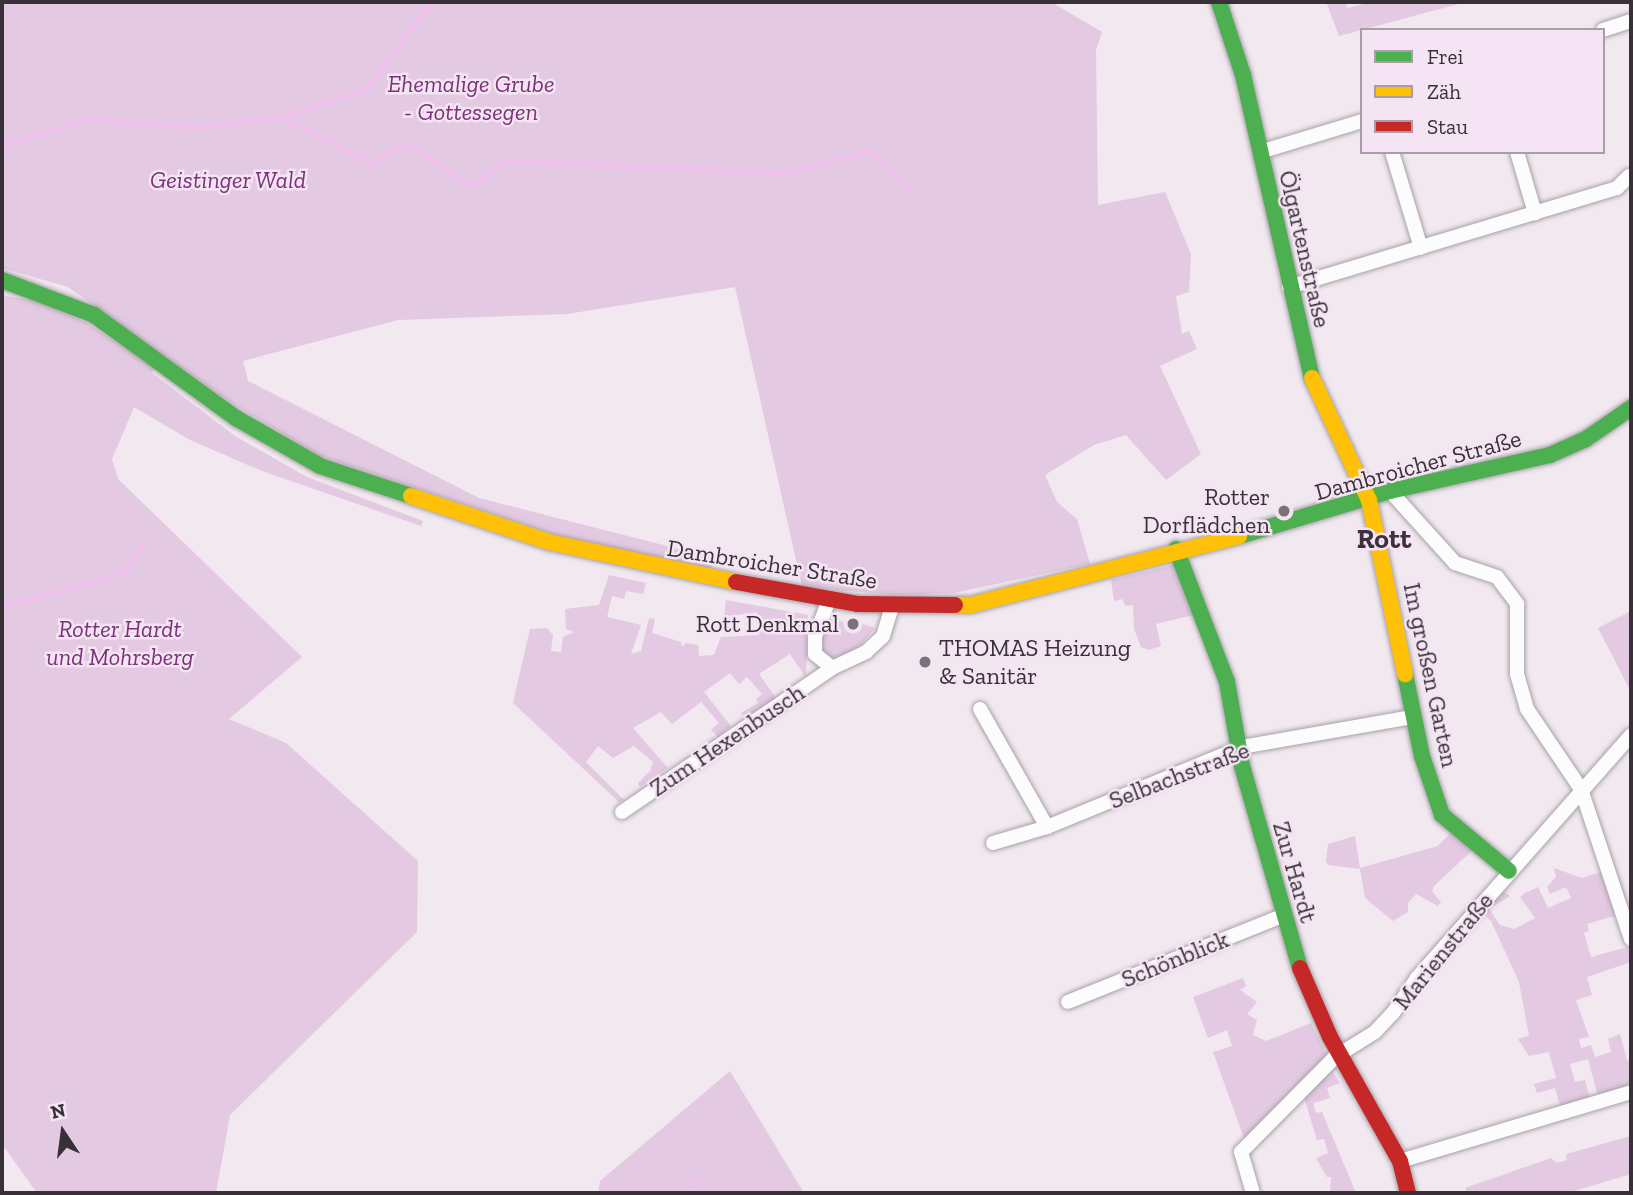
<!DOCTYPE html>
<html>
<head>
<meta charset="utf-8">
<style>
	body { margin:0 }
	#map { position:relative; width:1633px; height:1195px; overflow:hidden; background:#f1e8f0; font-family:"Zilla Slab",serif }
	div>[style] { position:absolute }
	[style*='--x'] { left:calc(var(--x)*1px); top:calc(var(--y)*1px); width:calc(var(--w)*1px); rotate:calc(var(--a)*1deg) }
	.green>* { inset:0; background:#e3c9e1 }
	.stream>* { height:4.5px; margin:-2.25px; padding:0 2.25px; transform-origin:2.25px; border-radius:2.25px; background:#f0c2ed }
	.roads { filter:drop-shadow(0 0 2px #a8a1a7) drop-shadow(0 0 2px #a8a1a7) }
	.street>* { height:14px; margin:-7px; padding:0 7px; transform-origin:7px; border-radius:7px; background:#fdfcfd }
	.fast>* { height:16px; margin:-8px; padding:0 8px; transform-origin:8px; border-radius:8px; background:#4caf50 }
	.slow>* { height:16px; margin:-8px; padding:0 8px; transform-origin:8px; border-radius:8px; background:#ffc107 }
	.jam>* { height:16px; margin:-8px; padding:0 8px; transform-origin:8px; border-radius:8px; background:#c62828 }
	.dots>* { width:19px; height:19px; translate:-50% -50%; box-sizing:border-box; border:4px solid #f5e4f3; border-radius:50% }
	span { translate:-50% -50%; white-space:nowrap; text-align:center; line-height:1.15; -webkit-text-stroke:5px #f5e4f3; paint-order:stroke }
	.park-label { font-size:24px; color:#7a3278; font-style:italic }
	.street-label { font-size:24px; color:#383238 }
	.poi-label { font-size:24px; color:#383238 }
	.right { translate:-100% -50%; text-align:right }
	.left { translate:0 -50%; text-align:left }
	.quarter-label { font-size:28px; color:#3e303d; font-weight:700 }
	.frame { position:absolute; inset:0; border:4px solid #383238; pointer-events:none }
	.legend { position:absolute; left:1360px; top:28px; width:245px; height:126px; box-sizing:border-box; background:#f5e4f3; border:2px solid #a99da8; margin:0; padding:9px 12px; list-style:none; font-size:21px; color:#383238 }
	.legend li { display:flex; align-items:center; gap:14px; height:35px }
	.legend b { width:35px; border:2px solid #a99da8 }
	.north { position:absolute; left:28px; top:1097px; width:70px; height:70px; -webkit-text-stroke:5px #f5e4f3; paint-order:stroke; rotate:347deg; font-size:19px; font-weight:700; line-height:28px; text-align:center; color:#383238 }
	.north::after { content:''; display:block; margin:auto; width:24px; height:32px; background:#383238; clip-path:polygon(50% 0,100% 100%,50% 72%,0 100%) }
</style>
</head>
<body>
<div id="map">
	<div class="green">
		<div style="clip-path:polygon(2px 2px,1051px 2px,1102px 32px,1096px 50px,1098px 205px,1165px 192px,1191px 254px,1189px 292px,1176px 296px,1182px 334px,1189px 331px,1197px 349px,1160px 366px,1201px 454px,1166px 480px,1126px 435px,1094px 445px,1045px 475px,1057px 502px,1077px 519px,1090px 564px,954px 593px,897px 595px,802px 587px,735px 287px,567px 314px,398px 320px,243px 361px,248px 381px,479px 498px,714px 558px,711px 572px,608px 552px,320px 456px,227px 400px,68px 287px,2px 268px)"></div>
		<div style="clip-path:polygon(1326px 2px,1345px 2px,1348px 8px,1371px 2px,1466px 2px,1339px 36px)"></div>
		<div style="clip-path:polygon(2px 295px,35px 301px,85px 322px,155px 367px,152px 373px,235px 436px,307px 477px,423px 521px,421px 526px,262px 471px,190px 440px,134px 407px,112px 459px,118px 479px,302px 657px,229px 719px,286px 743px,418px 861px,417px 932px,230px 1115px,216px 1193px,37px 1193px,2px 1144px)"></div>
		<div style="clip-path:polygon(1176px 564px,1194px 615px,1156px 624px,1161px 646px,1149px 650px,1141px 647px,1134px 629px,1133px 605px,1126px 606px,1122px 599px,1114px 601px,1111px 580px)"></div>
		<div style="clip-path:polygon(609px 575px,646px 583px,643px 594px,626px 591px,624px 599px,612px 596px,607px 617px,641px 625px,631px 654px,641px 651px,649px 618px,655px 619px,652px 633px,681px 642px,682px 647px,686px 643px,698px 645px,699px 656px,714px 655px,721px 637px,759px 635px,757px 612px,724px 617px,726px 600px,808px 615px,806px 678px,790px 654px,759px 674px,776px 698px,745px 717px,741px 713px,758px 703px,756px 699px,762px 694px,747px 677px,739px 684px,730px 673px,704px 692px,731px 726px,718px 737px,711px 730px,719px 723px,701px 702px,672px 724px,661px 712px,633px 728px,668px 768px,640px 787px,638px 783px,650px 771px,653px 762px,634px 746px,613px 758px,598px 746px,586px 762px,624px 800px,619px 802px,513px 703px,530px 629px,547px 628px,553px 635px,551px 651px,561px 652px,563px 637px,574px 632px,566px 629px,565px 609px,599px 605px)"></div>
		<div style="clip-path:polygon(1631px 611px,1631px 692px,1598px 628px)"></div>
		<div style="clip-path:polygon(829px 620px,863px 624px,875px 628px,857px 649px,839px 659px,828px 658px,821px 651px,822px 634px)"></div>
		<div style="clip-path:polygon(1456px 827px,1478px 845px,1434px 886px,1432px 891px,1441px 902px,1438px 906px,1416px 894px,1408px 903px,1408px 912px,1393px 921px,1365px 898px,1360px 869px,1328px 865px,1326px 861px,1328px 844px,1355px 836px,1360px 868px,1438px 846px)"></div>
		<div style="clip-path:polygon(1554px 868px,1582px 878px,1607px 870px,1621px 914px,1587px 924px,1589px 931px,1584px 933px,1591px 957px,1631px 946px,1631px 962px,1587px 977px,1592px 995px,1576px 1000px,1589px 1037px,1579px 1039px,1581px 1048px,1591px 1045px,1595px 1057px,1611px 1052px,1608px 1039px,1620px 1034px,1627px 1060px,1631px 1059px,1631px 1090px,1599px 1100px,1588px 1059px,1570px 1064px,1575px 1082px,1585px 1080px,1591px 1103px,1562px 1112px,1555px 1088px,1537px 1093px,1534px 1084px,1556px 1078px,1549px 1052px,1529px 1056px,1518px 1039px,1529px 1036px,1519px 982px,1491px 921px,1482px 913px,1497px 887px,1510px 896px,1489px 909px,1500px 925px,1514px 929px,1535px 918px,1520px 897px,1525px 893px,1538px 887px,1548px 908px,1571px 898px,1566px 887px,1550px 894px,1547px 887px,1556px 877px)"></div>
		<div style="clip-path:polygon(1243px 978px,1246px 986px,1240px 990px,1257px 1002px,1247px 1014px,1257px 1020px,1253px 1035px,1266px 1041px,1311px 1023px,1327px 1056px,1245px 1141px,1213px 1052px,1232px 1046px,1227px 1030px,1208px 1038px,1193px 997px)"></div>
		<div style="clip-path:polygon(1328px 1065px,1340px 1083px,1327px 1088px,1330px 1098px,1313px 1103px,1316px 1113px,1322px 1112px,1356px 1193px,1330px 1193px,1331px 1177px,1327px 1177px,1316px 1158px,1328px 1153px,1324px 1139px,1317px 1140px,1302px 1091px)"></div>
		<div style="clip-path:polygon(730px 1071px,804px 1193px,598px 1193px,600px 1181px)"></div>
		<div style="clip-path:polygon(1631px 1136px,1631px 1174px,1568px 1193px,1467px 1193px,1465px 1188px,1551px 1158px,1557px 1163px,1567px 1160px,1566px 1154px)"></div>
	</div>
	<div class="stream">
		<div style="--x:281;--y:117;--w:100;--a:27.3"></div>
		<div style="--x:370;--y:163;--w:44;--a:-27.1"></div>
		<div style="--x:409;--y:143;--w:76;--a:35.4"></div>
		<div style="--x:471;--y:187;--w:44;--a:-37.6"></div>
		<div style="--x:506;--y:160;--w:281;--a:2.6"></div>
		<div style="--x:787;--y:173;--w:86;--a:-15.5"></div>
		<div style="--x:870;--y:150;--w:56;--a:44.3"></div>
		<div style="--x:2;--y:145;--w:88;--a:-17.2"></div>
		<div style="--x:86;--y:119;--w:112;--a:4.1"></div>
		<div style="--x:198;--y:127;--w:84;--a:-6.9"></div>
		<div style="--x:281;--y:117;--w:90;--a:-18.8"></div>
		<div style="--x:366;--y:88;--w:108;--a:-52.9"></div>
		<div style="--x:2;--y:607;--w:127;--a:-16"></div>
		<div style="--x:124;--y:572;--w:35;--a:-57"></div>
		<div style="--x:690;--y:1193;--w:18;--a:-63"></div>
	</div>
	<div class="roads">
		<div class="street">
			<div style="--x:1603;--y:30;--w:29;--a:-18"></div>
			<div style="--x:1260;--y:152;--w:107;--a:-16.9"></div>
			<div style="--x:1392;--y:152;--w:100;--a:73.2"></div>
			<div style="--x:1517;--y:152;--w:64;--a:73.6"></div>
			<div style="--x:1289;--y:287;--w:343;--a:-16.8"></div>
			<div style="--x:1617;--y:188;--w:17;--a:-45"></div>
			<div style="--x:1390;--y:491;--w:97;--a:47.9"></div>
			<div style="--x:1455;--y:563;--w:44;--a:18.4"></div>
			<div style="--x:1497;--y:577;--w:34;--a:53"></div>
			<div style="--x:1517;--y:604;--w:70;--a:90"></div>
			<div style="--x:1517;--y:674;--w:36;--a:74"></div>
			<div style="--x:1527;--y:709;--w:97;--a:56"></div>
			<div style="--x:1581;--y:789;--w:158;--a:71.6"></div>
			<div style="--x:829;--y:600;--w:40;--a:111"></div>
			<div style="--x:815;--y:637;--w:17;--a:90"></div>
			<div style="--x:815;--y:654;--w:22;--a:39"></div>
			<div style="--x:832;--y:668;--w:38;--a:-25"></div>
			<div style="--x:866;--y:652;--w:23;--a:-43"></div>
			<div style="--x:883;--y:636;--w:31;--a:-73"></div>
			<div style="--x:980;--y:709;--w:136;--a:60.4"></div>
			<div style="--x:622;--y:812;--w:255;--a:-34.4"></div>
			<div style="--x:993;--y:843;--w:56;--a:-16.5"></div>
			<div style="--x:1047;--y:827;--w:211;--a:-22.3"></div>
			<div style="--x:1242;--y:747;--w:173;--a:-10"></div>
			<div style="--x:1068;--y:1002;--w:231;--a:-21.9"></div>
			<div style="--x:1400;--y:1161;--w:241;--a:-16.6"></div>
			<div style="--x:1253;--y:1193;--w:43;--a:-106.3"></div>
			<div style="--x:1241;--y:1152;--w:134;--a:-45.3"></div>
			<div style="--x:1335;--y:1057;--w:47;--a:-32"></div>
			<div style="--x:1375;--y:1032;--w:26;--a:-47"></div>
			<div style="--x:1393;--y:1013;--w:42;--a:-55.6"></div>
			<div style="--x:1417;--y:978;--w:324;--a:-48.6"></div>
		</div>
		<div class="fast">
			<div style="--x:1219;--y:2;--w:77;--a:71.8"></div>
			<div style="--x:1243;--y:75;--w:311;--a:77.2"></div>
			<div style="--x:2;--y:280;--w:98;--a:20.8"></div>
			<div style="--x:94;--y:315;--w:175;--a:36"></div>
			<div style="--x:236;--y:418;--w:97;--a:29.7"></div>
			<div style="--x:320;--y:466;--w:96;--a:18.2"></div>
			<div style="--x:1239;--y:536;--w:158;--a:-16.6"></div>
			<div style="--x:1390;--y:491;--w:164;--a:-12.7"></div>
			<div style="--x:1550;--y:455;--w:39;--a:-24"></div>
			<div style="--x:1586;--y:439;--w:55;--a:-34.6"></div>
			<div style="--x:1176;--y:549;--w:142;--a:69"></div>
			<div style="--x:1227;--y:682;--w:85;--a:79.9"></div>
			<div style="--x:1242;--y:766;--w:210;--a:74"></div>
			<div style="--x:1405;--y:674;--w:84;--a:78.3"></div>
			<div style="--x:1422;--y:756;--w:62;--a:71.3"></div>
			<div style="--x:1442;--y:815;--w:87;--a:39.9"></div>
		</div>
		<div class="slow">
			<div style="--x:1312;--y:378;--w:135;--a:65"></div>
			<div style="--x:1369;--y:500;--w:178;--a:78.3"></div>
			<div style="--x:411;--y:496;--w:145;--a:18.4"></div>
			<div style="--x:549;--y:542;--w:191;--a:12.1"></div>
			<div style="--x:955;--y:605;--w:16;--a:0"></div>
			<div style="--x:971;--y:605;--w:277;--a:-14.4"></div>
		</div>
		<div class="jam">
			<div style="--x:736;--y:582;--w:123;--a:10.3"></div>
			<div style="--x:857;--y:604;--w:98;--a:0.6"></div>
			<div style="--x:1300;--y:968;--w:75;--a:66.5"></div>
			<div style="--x:1330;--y:1037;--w:142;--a:60.6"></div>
			<div style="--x:1400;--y:1161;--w:33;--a:76"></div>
		</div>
	</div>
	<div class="dots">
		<div style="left:1284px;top:511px;background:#797278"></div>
		<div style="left:853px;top:624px;background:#797278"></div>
		<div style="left:925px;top:662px;background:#797278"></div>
	</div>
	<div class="park-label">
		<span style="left:471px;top:98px">Ehemalige Grube<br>- Gottessegen</span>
		<span style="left:228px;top:180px">Geistinger Wald</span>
		<span style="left:120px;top:643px">Rotter Hardt<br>und Mohrsberg</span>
	</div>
	<div class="street-label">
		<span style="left:1305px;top:249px;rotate:77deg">Ölgartenstraße</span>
		<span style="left:1418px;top:465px;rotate:-15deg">Dambroicher Straße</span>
		<span style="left:772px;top:564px;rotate:9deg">Dambroicher Straße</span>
		<span style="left:1431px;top:675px;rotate:78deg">Im großen Garten</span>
		<span style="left:727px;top:740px;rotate:-34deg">Zum Hexenbusch</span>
		<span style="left:1179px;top:775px;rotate:-21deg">Selbachstraße</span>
		<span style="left:1295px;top:872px;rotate:74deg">Zur Hardt</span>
		<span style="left:1443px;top:951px;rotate:-51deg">Marienstraße</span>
		<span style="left:1175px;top:959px;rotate:-22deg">Schönblick</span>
	</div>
	<div class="poi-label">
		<span class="right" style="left:1270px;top:511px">Rotter<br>Dorflädchen</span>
		<span class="right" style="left:839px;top:624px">Rott Denkmal</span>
		<span class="left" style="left:939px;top:662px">THOMAS Heizung<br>&amp; Sanitär</span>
	</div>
	<div class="quarter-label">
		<span style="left:1384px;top:539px">Rott</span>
	</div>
	<div class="frame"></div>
	<ul class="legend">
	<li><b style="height:9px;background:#4caf50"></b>Frei</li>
	<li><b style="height:9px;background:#ffc107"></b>Zäh</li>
	<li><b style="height:9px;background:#c62828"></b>Stau</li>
	</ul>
	<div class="north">N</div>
</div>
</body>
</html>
